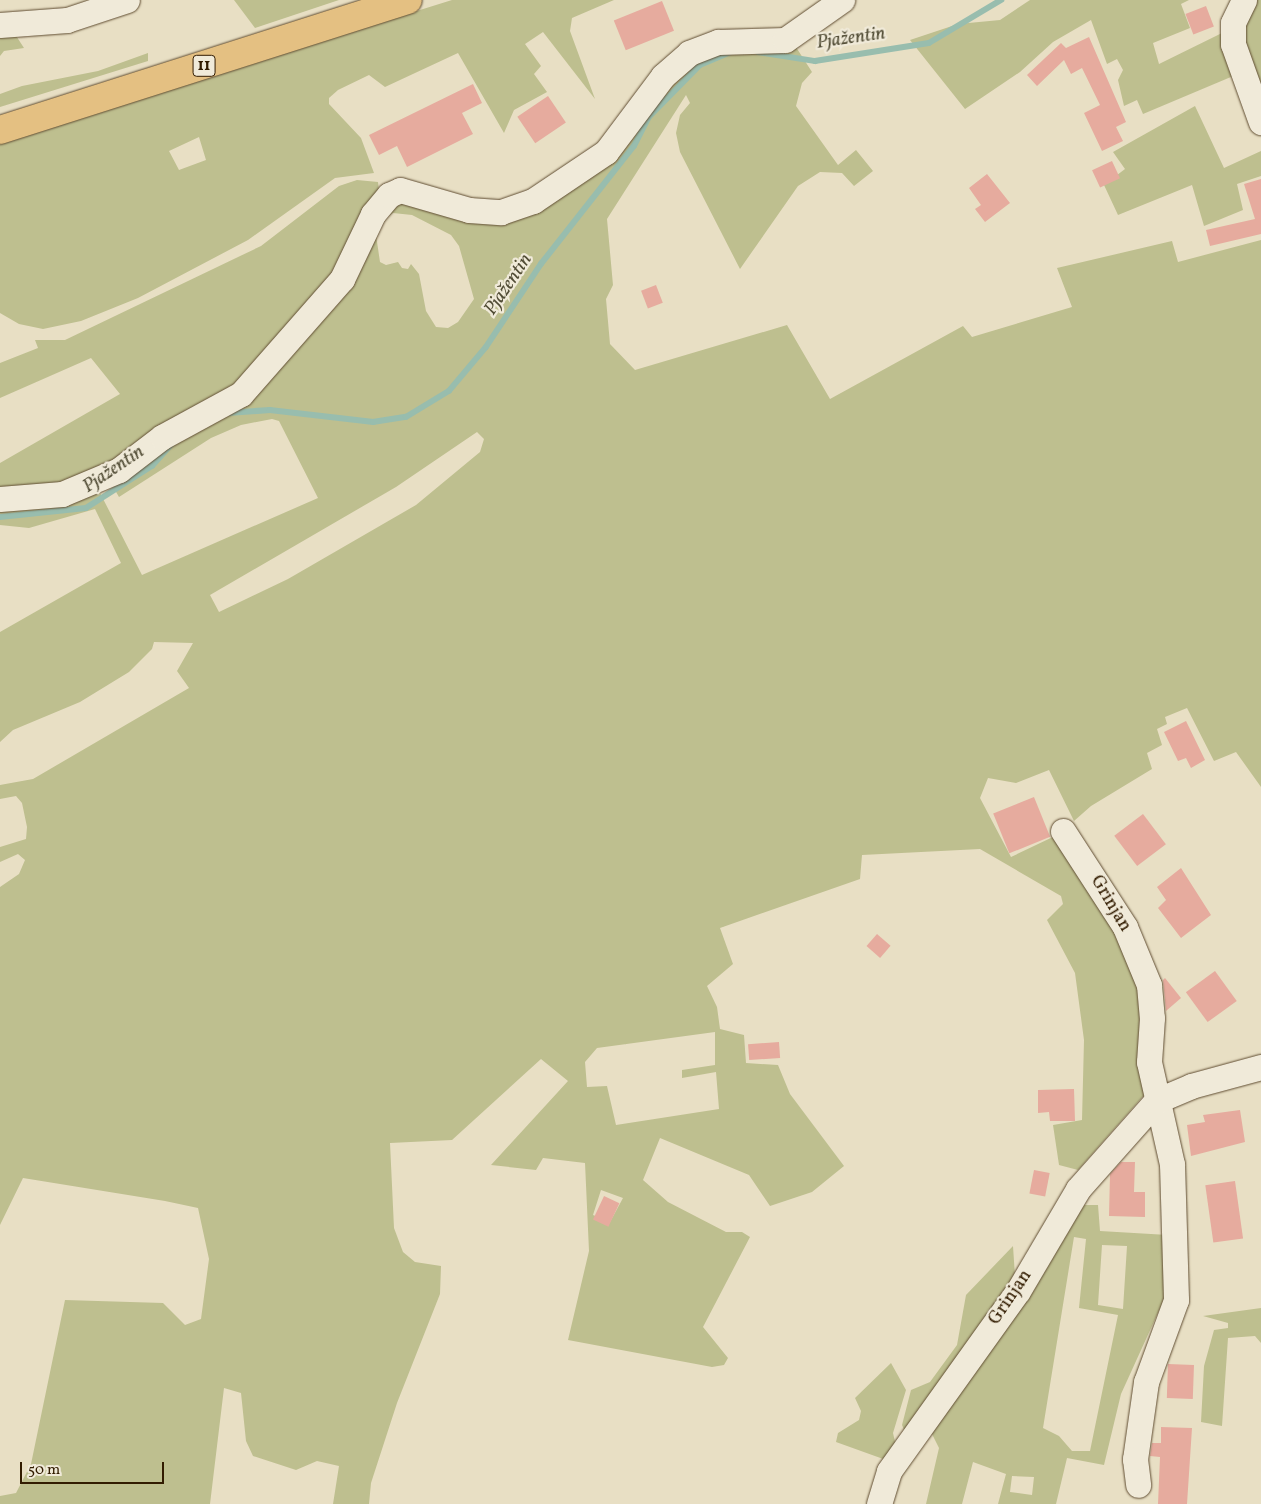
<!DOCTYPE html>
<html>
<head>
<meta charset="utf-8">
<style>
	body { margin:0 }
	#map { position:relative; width:1261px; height:1504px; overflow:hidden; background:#e8dfc4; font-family:Vollkorn,serif }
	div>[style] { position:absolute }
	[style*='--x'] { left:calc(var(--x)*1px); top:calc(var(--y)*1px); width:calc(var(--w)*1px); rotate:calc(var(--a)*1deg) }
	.green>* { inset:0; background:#bebf8f }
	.stream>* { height:5.5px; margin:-2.75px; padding:0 2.75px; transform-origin:2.75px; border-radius:2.75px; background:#98bdae }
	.building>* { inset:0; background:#e6ab9e; transform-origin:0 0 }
	.roads { filter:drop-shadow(0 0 1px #604d32) drop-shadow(0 0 1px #604d32) }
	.minor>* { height:25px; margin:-12.5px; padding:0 12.5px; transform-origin:12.5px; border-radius:12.5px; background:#f0ead9 }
	.major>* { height:28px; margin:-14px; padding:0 14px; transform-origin:14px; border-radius:14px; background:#e4c082 }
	span { translate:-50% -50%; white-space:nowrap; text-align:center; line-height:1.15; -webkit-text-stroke:4.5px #f0ead9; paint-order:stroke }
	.shield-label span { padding:1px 4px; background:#f0ead9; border:1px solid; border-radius:4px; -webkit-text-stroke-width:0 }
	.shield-label { font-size:16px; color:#321c01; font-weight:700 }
	.street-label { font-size:18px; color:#321c01 }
	.water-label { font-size:19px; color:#514c35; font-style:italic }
	.scale { position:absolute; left:20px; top:1462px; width:144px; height:22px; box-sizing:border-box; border:2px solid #321c01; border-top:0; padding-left:6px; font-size:15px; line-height:18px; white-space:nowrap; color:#321c01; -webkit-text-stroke:4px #f0ead9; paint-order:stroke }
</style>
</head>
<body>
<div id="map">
	<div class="green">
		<div style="clip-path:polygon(234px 0,339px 0,255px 28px)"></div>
		<div style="clip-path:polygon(evenodd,452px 0,614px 0,572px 18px,570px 31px,595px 99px,543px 32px,525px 44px,541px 66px,534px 74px,547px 92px,514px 110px,504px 133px,458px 53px,385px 87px,369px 75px,338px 90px,329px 98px,329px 104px,361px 138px,374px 173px,335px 178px,248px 240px,138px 298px,81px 321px,43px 329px,19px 324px,0 313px,0 141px,452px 0,199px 137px,206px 160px,179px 170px,169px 151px,199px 137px)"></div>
		<div style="clip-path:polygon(1030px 0,1189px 0,1181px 4px,1190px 28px,1153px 43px,1159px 64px,1222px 33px,1238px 74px,1143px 114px,1137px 100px,1124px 106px,1118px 80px,1123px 70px,1117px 59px,1107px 64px,1091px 20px,1053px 42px,1020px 72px,965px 109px,910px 40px,958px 24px,1000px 20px)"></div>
		<div style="clip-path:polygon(1250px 0,1261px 0,1261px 106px,1238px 25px)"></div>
		<div style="clip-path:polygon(11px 28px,24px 48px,4px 51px,0 56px,0 29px)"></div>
		<div style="clip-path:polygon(evenodd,794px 44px,812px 72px,802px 83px,796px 106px,838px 165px,856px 150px,873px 171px,854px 186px,842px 173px,820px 172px,798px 186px,740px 269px,680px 152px,676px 133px,680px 115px,690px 103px,686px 95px,607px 219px,613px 285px,606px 299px,610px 344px,635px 370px,787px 325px,830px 399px,963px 326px,972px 337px,1072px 307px,1057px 268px,1172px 241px,1178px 262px,1261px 240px,1261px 787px,1236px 752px,1214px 761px,1187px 708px,1165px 717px,1167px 724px,1157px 729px,1162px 745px,1147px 753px,1152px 769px,1091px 806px,1074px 821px,1049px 770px,1016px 783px,988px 778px,980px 798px,1011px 857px,1055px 836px,1060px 840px,1142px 979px,1145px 1094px,1078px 1170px,1059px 1165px,1053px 1125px,1082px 1120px,1084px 1040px,1075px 973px,1047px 920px,1063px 904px,1061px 896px,980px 849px,862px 855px,860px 879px,720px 928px,733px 964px,707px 986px,717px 1007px,720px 1029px,744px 1035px,746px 1063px,778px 1065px,790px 1094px,844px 1166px,812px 1192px,770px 1206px,749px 1175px,660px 1138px,643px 1180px,668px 1202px,726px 1232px,742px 1232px,750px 1237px,703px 1327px,728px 1358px,724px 1365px,712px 1367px,568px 1340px,589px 1251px,585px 1163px,543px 1158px,536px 1170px,491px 1165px,568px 1081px,541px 1059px,452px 1140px,390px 1143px,394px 1228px,403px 1252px,415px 1262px,441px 1266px,440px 1294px,397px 1403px,371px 1483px,369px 1504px,333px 1504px,339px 1466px,317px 1461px,296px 1470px,253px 1456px,246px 1441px,241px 1393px,224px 1388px,210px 1504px,0 1504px,0 1496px,16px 1493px,31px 1464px,65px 1300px,163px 1303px,185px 1325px,201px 1319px,209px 1259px,198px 1208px,165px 1201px,23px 1178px,0 1225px,0 887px,19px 874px,25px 860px,18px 854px,0 862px,0 847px,26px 839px,27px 827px,22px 803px,16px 796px,0 799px,0 785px,33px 779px,189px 688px,177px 671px,193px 643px,154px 642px,152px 649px,129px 672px,80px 702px,13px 730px,0 742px,0 632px,121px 563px,95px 509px,29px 528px,0 525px,0 505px,97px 487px,142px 575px,318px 498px,279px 421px,272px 419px,241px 425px,211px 438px,119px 497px,109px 480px,208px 416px,376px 235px,380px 262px,386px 265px,398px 262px,402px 268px,408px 269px,411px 264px,419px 274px,426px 311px,436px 327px,448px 328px,458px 322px,474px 299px,459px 246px,451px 235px,412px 215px,393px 213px,384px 219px,390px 201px,534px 208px,692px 58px,794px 44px,477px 432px,484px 439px,480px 452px,416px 505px,288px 579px,219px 612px,210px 595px,396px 487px,477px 432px,794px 44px,715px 1032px,715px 1065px,682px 1070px,682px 1078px,716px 1072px,719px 1109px,616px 1125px,607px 1086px,587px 1087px,585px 1062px,597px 1048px,715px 1032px,794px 44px,601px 1190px,623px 1198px,610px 1222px,593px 1215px,601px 1190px)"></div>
		<div style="clip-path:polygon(148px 53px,148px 61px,0 107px,0 94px,22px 86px,98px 71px)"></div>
		<div style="clip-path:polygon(1195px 106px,1224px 168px,1261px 151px,1261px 176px,1237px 184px,1243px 210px,1204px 226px,1192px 185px,1118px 215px,1104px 185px,1125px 169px,1113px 152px)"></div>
		<div style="clip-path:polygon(357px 180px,378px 182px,379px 191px,344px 260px,250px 378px,91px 477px,0 493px,0 463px,120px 394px,91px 358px,0 398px,0 363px,38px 348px,35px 340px,65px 340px,261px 246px,339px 186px)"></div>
		<div style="clip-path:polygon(evenodd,1075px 1205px,1098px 1205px,1100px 1231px,1168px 1235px,1167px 1293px,1121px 1394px,1104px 1465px,1067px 1458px,1056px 1504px,998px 1504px,1006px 1474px,973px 1462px,962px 1504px,926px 1504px,939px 1448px,928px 1426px,1075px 1205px,1074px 1237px,1086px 1239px,1079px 1308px,1118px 1315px,1090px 1451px,1072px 1451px,1059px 1436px,1043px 1428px,1074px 1237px,1075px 1205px,1102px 1245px,1127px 1246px,1123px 1309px,1098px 1305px,1102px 1245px,1075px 1205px,1012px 1476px,1034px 1477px,1032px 1495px,1010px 1492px,1012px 1476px)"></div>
		<div style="clip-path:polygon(1013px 1246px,1015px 1276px,906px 1434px,902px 1425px,911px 1390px,930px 1382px,957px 1345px,966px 1295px)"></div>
		<div style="clip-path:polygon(1261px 1308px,1261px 1343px,1255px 1336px,1228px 1338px,1222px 1426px,1201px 1422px,1204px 1366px,1214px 1330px,1228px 1328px,1228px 1323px,1203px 1316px)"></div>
		<div style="clip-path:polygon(891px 1363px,906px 1390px,893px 1433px,896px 1446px,886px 1460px,836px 1442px,838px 1433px,859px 1420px,861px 1411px,855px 1398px)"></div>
	</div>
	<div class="stream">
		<div style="--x:758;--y:52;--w:58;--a:9"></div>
		<div style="--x:815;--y:61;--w:115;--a:-9"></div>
		<div style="--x:929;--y:43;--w:84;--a:-30.8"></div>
		<div style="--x:228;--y:413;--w:42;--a:-4.1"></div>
		<div style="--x:270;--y:410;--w:104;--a:6.6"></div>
		<div style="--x:373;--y:422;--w:33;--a:-9"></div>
		<div style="--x:406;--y:417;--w:50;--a:-31.2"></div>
		<div style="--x:449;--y:391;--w:57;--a:-49.9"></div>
		<div style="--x:486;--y:347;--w:100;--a:-56.5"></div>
		<div style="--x:541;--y:264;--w:150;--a:-51.8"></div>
		<div style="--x:634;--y:146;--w:33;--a:-63"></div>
		<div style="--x:649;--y:117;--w:73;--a:-45.6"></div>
		<div style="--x:700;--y:65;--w:33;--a:-23"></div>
		<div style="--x:0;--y:517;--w:86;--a:-6"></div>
		<div style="--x:86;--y:508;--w:78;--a:-32.5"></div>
		<div style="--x:152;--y:466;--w:31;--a:-48"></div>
	</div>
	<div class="building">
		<div style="left:662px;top:1px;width:32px;height:52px;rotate:68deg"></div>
		<div style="left:1206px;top:6px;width:22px;height:22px;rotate:69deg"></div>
		<div style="clip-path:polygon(1089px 37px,1126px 122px,1116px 127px,1123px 141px,1102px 151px,1084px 113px,1100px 105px,1082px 68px,1071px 74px,1064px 60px,1037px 86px,1027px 75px,1061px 43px,1066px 48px)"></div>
		<div style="clip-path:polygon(473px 84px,482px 103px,462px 113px,473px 134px,407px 167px,397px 146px,379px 155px,369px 135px)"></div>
		<div style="left:548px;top:96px;width:32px;height:37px;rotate:56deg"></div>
		<div style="left:1112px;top:161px;width:19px;height:22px;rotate:65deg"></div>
		<div style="clip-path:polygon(987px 174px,1010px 203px,985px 222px,975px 209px,981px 205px,969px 188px)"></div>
		<div style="clip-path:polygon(1261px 179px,1261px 234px,1210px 246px,1206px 230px,1255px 219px,1244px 184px)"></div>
		<div style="left:656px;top:285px;width:19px;height:16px;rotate:69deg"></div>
		<div style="clip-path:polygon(1186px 721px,1205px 760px,1191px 768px,1186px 758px,1178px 761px,1164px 732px)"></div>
		<div style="left:1034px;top:797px;width:43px;height:44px;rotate:68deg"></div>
		<div style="left:1143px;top:814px;width:38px;height:36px;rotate:53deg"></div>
		<div style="clip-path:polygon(1181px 868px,1211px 915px,1181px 938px,1158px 908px,1166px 900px,1157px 887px)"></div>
		<div style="left:877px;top:934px;width:18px;height:16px;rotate:41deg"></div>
		<div style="left:1215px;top:971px;width:37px;height:36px;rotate:54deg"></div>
		<div style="clip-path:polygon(1165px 978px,1181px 998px,1166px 1011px,1163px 980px)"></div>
		<div style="left:779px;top:1042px;width:16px;height:31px;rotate:86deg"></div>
		<div style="clip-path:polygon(1074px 1089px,1075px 1121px,1050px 1121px,1049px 1112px,1038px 1113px,1038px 1090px)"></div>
		<div style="clip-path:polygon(1240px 1110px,1245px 1142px,1191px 1156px,1187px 1125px,1205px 1122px,1203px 1115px)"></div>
		<div style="clip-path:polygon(1121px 1162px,1135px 1162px,1134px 1192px,1145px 1192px,1145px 1217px,1109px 1216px,1110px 1174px)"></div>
		<div style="left:1034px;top:1170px;width:16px;height:24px;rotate:11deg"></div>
		<div style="left:1235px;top:1181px;width:58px;height:30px;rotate:82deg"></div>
		<div style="left:604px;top:1196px;width:17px;height:26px;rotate:25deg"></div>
		<div style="left:1168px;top:1364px;width:26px;height:34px;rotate:2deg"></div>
		<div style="clip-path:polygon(1161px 1427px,1192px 1428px,1187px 1504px,1158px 1504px,1160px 1457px,1150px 1456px,1152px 1443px,1161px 1443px)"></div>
	</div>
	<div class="roads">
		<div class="minor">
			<div style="--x:1244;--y:0;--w:25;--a:116"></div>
			<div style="--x:1233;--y:23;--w:21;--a:90"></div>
			<div style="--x:1233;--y:44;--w:83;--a:70.3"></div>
			<div style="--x:0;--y:25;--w:67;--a:-4.3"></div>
			<div style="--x:67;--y:20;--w:63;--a:-18.4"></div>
			<div style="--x:0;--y:499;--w:62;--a:-4.6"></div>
			<div style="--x:62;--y:494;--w:62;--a:-22.8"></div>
			<div style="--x:119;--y:470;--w:54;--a:-37.5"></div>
			<div style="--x:162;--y:437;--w:90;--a:-28.6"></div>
			<div style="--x:241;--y:394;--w:153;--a:-48.7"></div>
			<div style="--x:342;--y:279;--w:72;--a:-64.5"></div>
			<div style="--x:373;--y:214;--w:25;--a:-50"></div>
			<div style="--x:389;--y:195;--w:12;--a:-24"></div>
			<div style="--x:400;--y:190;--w:72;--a:16.2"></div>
			<div style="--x:469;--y:210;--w:32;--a:4"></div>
			<div style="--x:501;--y:212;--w:34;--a:-19"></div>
			<div style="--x:533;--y:201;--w:88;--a:-33.9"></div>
			<div style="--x:606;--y:152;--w:95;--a:-53.1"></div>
			<div style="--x:663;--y:76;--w:35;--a:-41"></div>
			<div style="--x:689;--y:53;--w:31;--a:-21"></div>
			<div style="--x:718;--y:42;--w:67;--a:-1.7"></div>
			<div style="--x:785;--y:40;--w:70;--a:-35.1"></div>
			<div style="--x:1063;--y:831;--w:114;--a:57.1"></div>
			<div style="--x:1125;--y:927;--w:63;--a:67.5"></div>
			<div style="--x:1149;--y:985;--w:33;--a:85"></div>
			<div style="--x:1152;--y:1018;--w:44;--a:93.9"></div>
			<div style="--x:1149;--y:1062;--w:105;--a:77.3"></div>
			<div style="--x:1172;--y:1164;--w:136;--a:88.3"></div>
			<div style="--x:1176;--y:1300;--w:87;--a:110.1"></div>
			<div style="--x:1146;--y:1382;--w:78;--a:98.1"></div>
			<div style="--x:1135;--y:1459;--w:26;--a:83"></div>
			<div style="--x:879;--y:1504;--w:34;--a:-73"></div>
			<div style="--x:889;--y:1471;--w:221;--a:-54.4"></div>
			<div style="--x:1018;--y:1291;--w:118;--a:-59.5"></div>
			<div style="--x:1078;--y:1189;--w:118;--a:-48.4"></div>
			<div style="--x:1156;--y:1101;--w:38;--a:-23"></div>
			<div style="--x:1191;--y:1086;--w:73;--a:-15.2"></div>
		</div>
		<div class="major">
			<div style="--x:0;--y:130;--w:428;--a:-17.7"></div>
		</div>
	</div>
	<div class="shield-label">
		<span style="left:204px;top:66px">11</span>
	</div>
	<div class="street-label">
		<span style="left:1110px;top:904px;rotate:59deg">Grinjan</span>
		<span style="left:1011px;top:1298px;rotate:-56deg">Grinjan</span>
	</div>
	<div class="water-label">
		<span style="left:851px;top:39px;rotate:-8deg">Pjažentin</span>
		<span style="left:509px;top:285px;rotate:-56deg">Pjažentin</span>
		<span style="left:114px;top:470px;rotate:-34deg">Pjažentin</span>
	</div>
	<div class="scale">50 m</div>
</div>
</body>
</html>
